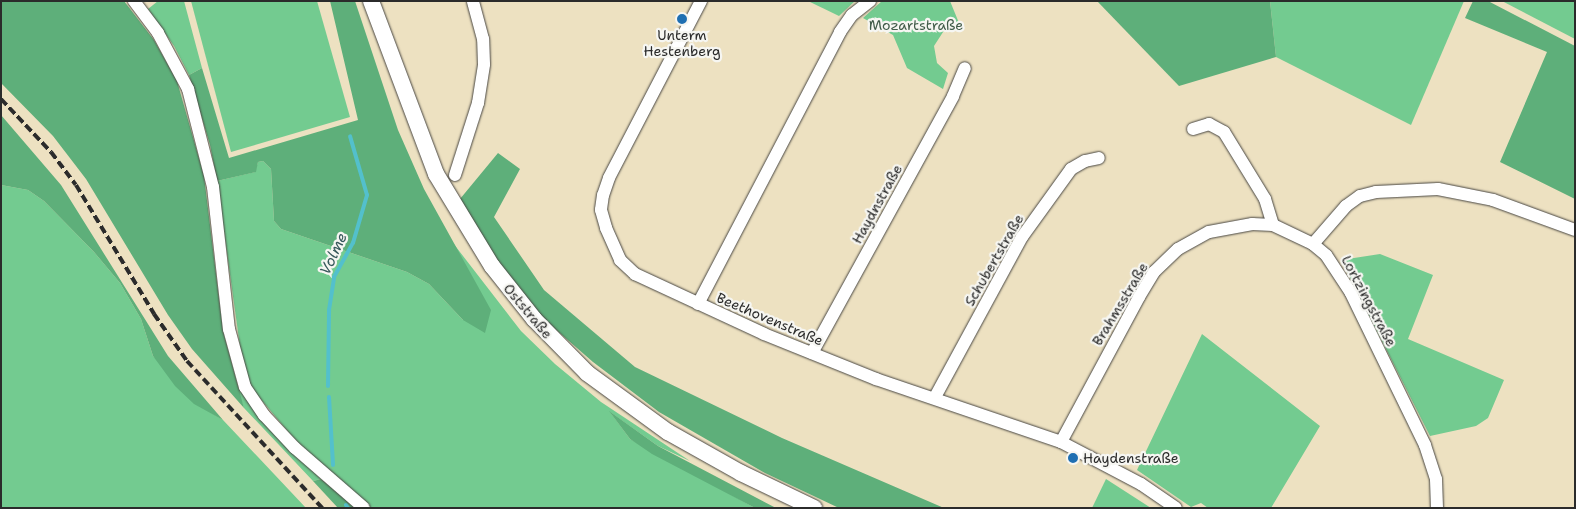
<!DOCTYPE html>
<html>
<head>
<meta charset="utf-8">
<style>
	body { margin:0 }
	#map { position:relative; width:1576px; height:509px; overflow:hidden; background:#ede1c1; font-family:"Shantell Sans",sans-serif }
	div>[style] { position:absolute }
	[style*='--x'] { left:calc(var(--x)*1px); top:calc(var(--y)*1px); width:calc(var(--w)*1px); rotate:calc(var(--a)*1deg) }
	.green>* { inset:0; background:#73cb90 }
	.forest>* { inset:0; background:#5eaf7a }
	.stream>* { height:4px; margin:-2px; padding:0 2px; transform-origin:2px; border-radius:2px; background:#53c0cc }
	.roads { filter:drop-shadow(0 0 1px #484642) drop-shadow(0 0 1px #484642) }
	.minor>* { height:12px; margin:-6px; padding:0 6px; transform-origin:6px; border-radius:6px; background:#fff }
	.major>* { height:16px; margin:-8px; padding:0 8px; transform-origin:8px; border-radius:8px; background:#fff }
	.rail>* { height:4px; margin-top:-2px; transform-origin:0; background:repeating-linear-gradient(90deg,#2b2b2b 0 8px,transparent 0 12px) }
	.dots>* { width:14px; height:14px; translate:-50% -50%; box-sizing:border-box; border:2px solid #f6f6f2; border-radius:50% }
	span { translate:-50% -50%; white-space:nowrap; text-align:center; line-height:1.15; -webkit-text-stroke:4.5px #f6f6f2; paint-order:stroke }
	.park-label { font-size:14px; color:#415b49 }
	.poi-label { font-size:14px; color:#2b2b2b }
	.left { translate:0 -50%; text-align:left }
	.street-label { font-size:14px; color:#2b2b2b }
	.water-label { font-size:15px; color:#37585b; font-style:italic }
	.frame { position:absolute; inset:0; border:2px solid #2b2b2b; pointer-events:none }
</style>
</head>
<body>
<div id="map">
	<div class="green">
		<div style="clip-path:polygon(158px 1px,184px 1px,202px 68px,189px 75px,174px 46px,148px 9px)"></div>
		<div style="clip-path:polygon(191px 1px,317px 1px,350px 117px,231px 152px)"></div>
		<div style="clip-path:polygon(808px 1px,855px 1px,839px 16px)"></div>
		<div style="clip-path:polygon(882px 1px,950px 1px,959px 23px,945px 29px,934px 46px,937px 63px,948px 73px,943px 89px,907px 68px,893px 35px,863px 18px)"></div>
		<div style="clip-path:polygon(1270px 1px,1464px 1px,1411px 125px,1276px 57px)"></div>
		<div style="clip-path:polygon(1502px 1px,1575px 1px,1575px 39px)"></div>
		<div style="clip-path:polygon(263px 161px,271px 169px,274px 221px,281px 229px,407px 272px,429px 284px,463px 320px,490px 310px,453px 243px,521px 331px,555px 364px,601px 402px,690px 461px,658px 446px,610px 412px,630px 439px,755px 508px,370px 508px,328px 473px,290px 434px,252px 389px,243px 368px,217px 181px,255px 172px,258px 162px)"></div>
		<div style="clip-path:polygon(1px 185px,28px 190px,44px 201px,94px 252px,120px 283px,141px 319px,153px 356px,210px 412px,223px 420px,306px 508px,1px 508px)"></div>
		<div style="clip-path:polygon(1380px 254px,1433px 275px,1408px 339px,1504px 380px,1488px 418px,1476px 426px,1430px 436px,1341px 260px)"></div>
		<div style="clip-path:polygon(1202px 334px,1320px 426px,1271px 508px,1208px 508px,1201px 503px,1191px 507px,1137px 470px)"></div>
		<div style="clip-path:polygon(236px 385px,263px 422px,321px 479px,313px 481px,244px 408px)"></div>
		<div style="clip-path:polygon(1106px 479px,1151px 508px,1092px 508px)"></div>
	</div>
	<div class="forest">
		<div style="clip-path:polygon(1px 1px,124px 1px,154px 40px,177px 81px,204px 176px,223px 331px,244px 408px,192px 349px,168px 315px,86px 179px,53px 136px,1px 83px)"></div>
		<div style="clip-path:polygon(330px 1px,355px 1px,398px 130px,424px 189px,491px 310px,485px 333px,463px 320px,429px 284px,407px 272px,281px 229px,274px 221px,271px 169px,263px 161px,258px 162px,256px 172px,217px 181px,210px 145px,189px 75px,202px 68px,229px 158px,358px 120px)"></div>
		<div style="clip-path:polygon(1097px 1px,1270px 1px,1276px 57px,1179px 86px)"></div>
		<div style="clip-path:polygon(1473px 1px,1488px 1px,1575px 46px,1575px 199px,1500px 162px,1547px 52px,1465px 18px)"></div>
		<div style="clip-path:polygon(1px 115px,61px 185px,168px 356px,223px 420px,194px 404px,175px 386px,153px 356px,141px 319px,120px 283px,94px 252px,44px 201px,28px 190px,1px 185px)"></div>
		<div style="clip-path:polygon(498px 153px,520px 169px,494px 217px,544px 290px,635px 367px,782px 438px,944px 508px,839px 508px,765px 473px,659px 412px,593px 362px,538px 314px,493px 257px,460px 199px)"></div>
		<div style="clip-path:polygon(609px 411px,658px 446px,776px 508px,755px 508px,652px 454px,630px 439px)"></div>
		<div style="clip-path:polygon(321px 479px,356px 508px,338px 508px,313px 481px)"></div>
	</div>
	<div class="stream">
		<div style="--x:328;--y:386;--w:76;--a:-89.2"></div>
		<div style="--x:329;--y:310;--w:33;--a:-81"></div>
		<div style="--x:334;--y:277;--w:39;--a:-61"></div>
		<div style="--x:353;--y:243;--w:50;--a:-73.7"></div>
		<div style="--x:367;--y:195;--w:61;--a:-106.1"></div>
		<div style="--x:329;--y:397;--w:68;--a:86.6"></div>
		<div style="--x:346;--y:505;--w:4;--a:56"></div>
	</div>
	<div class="roads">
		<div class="minor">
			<div style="--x:134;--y:1;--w:40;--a:53"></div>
			<div style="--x:158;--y:33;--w:64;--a:61.8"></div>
			<div style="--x:188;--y:89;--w:101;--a:75.7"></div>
			<div style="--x:213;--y:187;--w:143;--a:83.6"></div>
			<div style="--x:229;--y:329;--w:60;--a:74.6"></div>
			<div style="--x:245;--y:387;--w:34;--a:56"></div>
			<div style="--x:264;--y:415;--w:45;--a:46.8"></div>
			<div style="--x:295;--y:448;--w:91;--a:41"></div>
			<div style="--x:701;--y:1;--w:199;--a:117.5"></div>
			<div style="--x:609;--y:178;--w:18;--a:109"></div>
			<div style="--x:603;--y:195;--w:15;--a:98"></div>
			<div style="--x:601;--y:210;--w:19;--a:74"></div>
			<div style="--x:606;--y:228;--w:35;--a:66"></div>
			<div style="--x:620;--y:260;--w:21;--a:43"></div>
			<div style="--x:635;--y:274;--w:142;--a:24.9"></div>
			<div style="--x:764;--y:334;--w:121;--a:21.9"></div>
			<div style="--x:876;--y:379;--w:195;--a:18.8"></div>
			<div style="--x:1061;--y:442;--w:90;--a:27.7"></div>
			<div style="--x:1141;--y:484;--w:42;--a:34.4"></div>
			<div style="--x:1193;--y:129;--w:17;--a:-17"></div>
			<div style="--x:1209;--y:124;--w:17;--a:28"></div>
			<div style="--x:1224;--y:132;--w:79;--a:58.5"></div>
			<div style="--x:1265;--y:199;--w:27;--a:73"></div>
			<div style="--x:455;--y:175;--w:76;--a:-72.3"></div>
			<div style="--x:478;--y:103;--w:39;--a:-81"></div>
			<div style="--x:484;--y:64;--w:25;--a:-92"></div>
			<div style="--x:483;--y:39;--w:39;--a:-105"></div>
			<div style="--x:698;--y:304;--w:307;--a:-62.4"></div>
			<div style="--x:840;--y:32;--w:21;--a:-55"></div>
			<div style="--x:852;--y:15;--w:23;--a:-38"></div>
			<div style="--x:812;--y:353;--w:293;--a:-61.2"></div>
			<div style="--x:953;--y:96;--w:30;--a:-67"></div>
			<div style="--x:935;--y:397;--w:182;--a:-61.5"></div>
			<div style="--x:1022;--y:237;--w:84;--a:-54.2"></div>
			<div style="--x:1071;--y:169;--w:16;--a:-30"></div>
			<div style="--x:1085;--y:161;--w:14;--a:-12"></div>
			<div style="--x:1061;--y:442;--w:165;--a:-61.7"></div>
			<div style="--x:1139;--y:297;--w:29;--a:-59"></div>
			<div style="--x:1154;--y:272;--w:33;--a:-44"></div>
			<div style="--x:1178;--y:249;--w:35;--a:-29"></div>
			<div style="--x:1209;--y:232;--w:44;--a:-10.5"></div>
			<div style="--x:1252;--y:224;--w:21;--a:3"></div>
			<div style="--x:1273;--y:225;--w:44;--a:25.4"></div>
			<div style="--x:1437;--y:508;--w:29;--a:-92"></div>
			<div style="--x:1436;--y:479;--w:36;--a:-108"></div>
			<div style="--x:1425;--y:445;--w:169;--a:-116"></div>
			<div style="--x:1351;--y:293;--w:45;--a:-123.3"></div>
			<div style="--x:1326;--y:255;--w:17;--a:-140"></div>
			<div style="--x:1313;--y:244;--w:50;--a:-49"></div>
			<div style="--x:1346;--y:206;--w:17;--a:-36"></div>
			<div style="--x:1360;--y:196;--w:16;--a:-14"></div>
			<div style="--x:1376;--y:192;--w:62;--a:-2.8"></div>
			<div style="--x:1438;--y:189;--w:56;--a:11.3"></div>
			<div style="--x:1493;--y:200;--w:87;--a:20.1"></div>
		</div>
		<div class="major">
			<div style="--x:371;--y:1;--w:185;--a:69.4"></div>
			<div style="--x:436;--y:174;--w:108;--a:58.7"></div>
			<div style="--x:492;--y:266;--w:68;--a:51.6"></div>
			<div style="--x:534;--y:319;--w:76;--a:45.5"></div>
			<div style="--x:587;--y:373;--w:100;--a:36.1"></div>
			<div style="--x:668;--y:432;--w:84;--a:29.3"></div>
			<div style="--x:741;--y:473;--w:81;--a:25.6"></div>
		</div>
	</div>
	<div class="rail">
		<div style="--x:1;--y:99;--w:73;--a:46.7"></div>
		<div style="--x:51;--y:152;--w:41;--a:52.9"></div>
		<div style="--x:76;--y:185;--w:151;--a:58.8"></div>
		<div style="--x:154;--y:314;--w:57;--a:54.9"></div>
		<div style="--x:187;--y:361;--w:200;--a:47.4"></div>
	</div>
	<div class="dots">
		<div style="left:682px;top:19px;background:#1f6fb2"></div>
		<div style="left:1073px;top:458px;background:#1f6fb2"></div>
	</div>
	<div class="park-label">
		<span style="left:916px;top:25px">Mozartstraße</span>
	</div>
	<div class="poi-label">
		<span style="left:682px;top:43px">Unterm<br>Hestenberg</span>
		<span class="left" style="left:1083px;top:458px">Haydenstraße</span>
	</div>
	<div class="street-label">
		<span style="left:877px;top:204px;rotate:-61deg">Haydnstraße</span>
		<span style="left:994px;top:260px;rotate:-60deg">Schubertstraße</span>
		<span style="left:1369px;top:301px;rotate:62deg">Lortzingstraße</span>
		<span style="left:1120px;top:304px;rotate:-59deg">Brahmsstraße</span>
		<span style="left:528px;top:311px;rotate:50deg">Oststraße</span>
		<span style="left:770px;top:319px;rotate:23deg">Beethovenstraße</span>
	</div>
	<div class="water-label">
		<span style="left:334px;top:254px;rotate:-65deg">Volme</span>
	</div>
	<div class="frame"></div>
</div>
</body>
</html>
